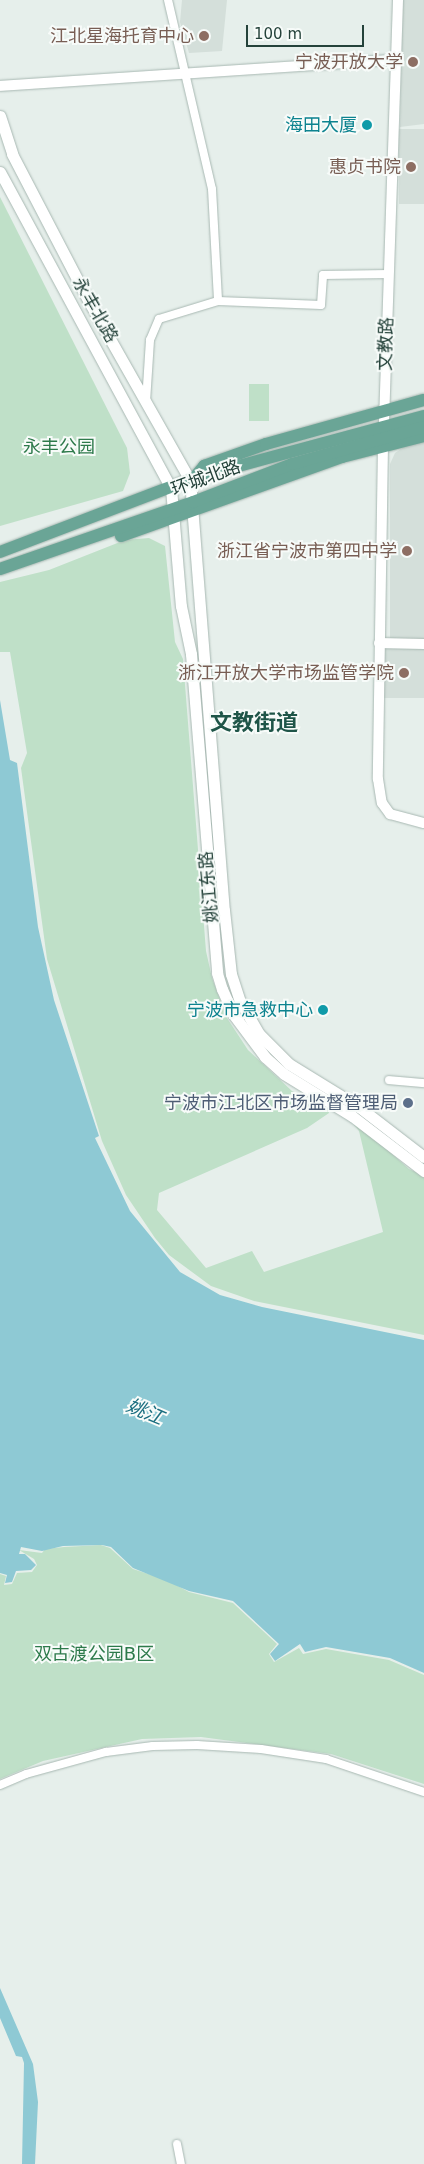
<!DOCTYPE html>
<html>
<head>
<meta charset="utf-8">
<style>
	body { margin:0 }
	#map { position:relative; width:424px; height:2164px; overflow:hidden; background:#e6efeb; font-family:"DejaVu Sans","Noto Sans SC",sans-serif }
	div>[style] { position:absolute }
	[style*='--x'] { left:calc(var(--x)*1px); top:calc(var(--y)*1px); width:calc(var(--w)*1px); rotate:calc(var(--a)*1deg) }
	.built>* { inset:0; background:#d4dfda; transform-origin:0 0 }
	.green>* { inset:0; background:#bfe0c8; transform-origin:0 0 }
	.water>* { inset:0; background:#8ec9d4 }
	.roads { filter:drop-shadow(0 0 1px #a8b8b2) drop-shadow(0 0 1px #a8b8b2) }
	.minor>* { height:8px; margin:-4px; padding:0 4px; transform-origin:4px; border-radius:4px; background:#fff }
	.tertiary>* { height:10px; margin:-5px; padding:0 5px; transform-origin:5px; border-radius:5px; background:#fff }
	.secondary>* { height:11px; margin:-5.5px; padding:0 5.5px; transform-origin:5.5px; border-radius:5.5px; background:#fff }
	.primary>* { height:12px; margin:-6px; padding:0 6px; transform-origin:6px; border-radius:6px; background:#6aa596 }
	.dots>* { width:14px; height:14px; translate:-50% -50%; box-sizing:border-box; border:2px solid #f7fbf9; border-radius:50% }
	span { translate:-50% -50%; white-space:nowrap; text-align:center; line-height:1.15; -webkit-text-stroke:4px #f7fbf9; paint-order:stroke }
	.education-label { font-size:18px; color:#785e54 }
	.right { translate:-100% -50%; text-align:right }
	.culture-label { font-size:18px; color:#0d838f }
	.street-label { font-size:18px; color:#24423a }
	.park-label { font-size:18px; color:#2d7a4b }
	.service-label { font-size:18px; color:#4e5e75 }
	.water-label { font-size:19px; color:#1c6f80; font-style:italic }
	.district-label { font-size:22px; color:#1f5548; font-weight:700 }
	.scale { position:absolute; left:246px; top:25px; width:118px; height:22px; box-sizing:border-box; border:2px solid #24423a; border-top:0; padding-left:6px; font-size:15px; line-height:18px; white-space:nowrap; color:#24423a; -webkit-text-stroke:4px #f7fbf9; paint-order:stroke }
</style>
</head>
<body>
<div id="map">
	<div class="built">
		<div style="clip-path:polygon(182px 0,227px 0,222px 51px,189px 53px,180px 22px)"></div>
		<div style="clip-path:polygon(403px 0,424px 0,424px 124px,400px 127px)"></div>
		<div style="left:424px;top:129px;width:75px;height:25px;rotate:90deg"></div>
		<div style="clip-path:polygon(424px 440px,424px 640px,390px 638px,390px 464px,395px 453px,411px 442px)"></div>
		<div style="left:383px;top:649px;width:41px;height:49px"></div>
	</div>
	<div class="green">
		<div style="clip-path:polygon(0 197px,127px 448px,130px 473px,123px 491px,0 526px)"></div>
		<div style="left:249px;top:384px;width:20px;height:37px"></div>
		<div style="clip-path:polygon(149px 538px,165px 546px,175px 642px,183px 659px,206px 951px,212px 978px,227px 1018px,248px 1050px,292px 1091px,328px 1109px,329px 1113px,307px 1128px,159px 1193px,157px 1210px,206px 1268px,252px 1251px,264px 1272px,383px 1232px,359px 1131px,354px 1125px,357px 1123px,409px 1169px,424px 1176px,424px 1335px,254px 1301px,211px 1286px,169px 1255px,155px 1238px,126px 1195px,102px 1141px,47px 959px,21px 768px,27px 753px,10px 652px,0 652px,0 582px,49px 570px,125px 540px)"></div>
		<div style="clip-path:polygon(101px 1545px,110px 1548px,133px 1569px,167px 1580px,189px 1592px,233px 1603px,277px 1644px,269px 1654px,274px 1662px,299px 1648px,303px 1654px,326px 1649px,389px 1660px,424px 1675px,424px 1784px,331px 1754px,201px 1737px,142px 1739px,43px 1761px,0 1779px,0 1574px,6px 1576px,4px 1585px,12px 1584px,17px 1573px,32px 1572px,37px 1565px,34px 1559px,19px 1550px,42px 1553px,45px 1549px,64px 1547px)"></div>
	</div>
	<div class="water">
		<div style="clip-path:polygon(0 700px,10px 760px,17px 763px,38px 927px,54px 1000px,99px 1136px,95px 1138px,130px 1211px,180px 1272px,220px 1295px,262px 1307px,424px 1340px,424px 1673px,390px 1658px,326px 1647px,305px 1652px,300px 1644px,275px 1661px,270px 1654px,279px 1644px,233px 1601px,189px 1591px,133px 1568px,111px 1547px,102px 1545px,63px 1546px,42px 1551px,21px 1547px,19px 1554px,25px 1554px,36px 1565px,31px 1570px,16px 1571px,12px 1582px,5px 1583px,7px 1575px,0 1573px)"></div>
		<div style="clip-path:polygon(0 1988px,33px 2064px,38px 2102px,35px 2164px,22px 2164px,24px 2063px,22px 2057px,16px 2056px,0 2018px)"></div>
	</div>
	<div class="roads">
		<div class="minor">
			<div style="--x:168;--y:0;--w:194;--a:76.9"></div>
			<div style="--x:212;--y:189;--w:112;--a:86.9"></div>
			<div style="--x:146;--y:402;--w:62;--a:-86.3"></div>
			<div style="--x:150;--y:340;--w:23;--a:-67"></div>
			<div style="--x:159;--y:319;--w:62;--a:-17"></div>
			<div style="--x:218;--y:301;--w:103;--a:2.2"></div>
			<div style="--x:321;--y:305;--w:30;--a:-86"></div>
			<div style="--x:323;--y:275;--w:66;--a:-0.9"></div>
			<div style="--x:389;--y:1080;--w:35;--a:5"></div>
			<div style="--x:0;--y:1785;--w:28;--a:-23"></div>
			<div style="--x:26;--y:1774;--w:83;--a:-15.4"></div>
			<div style="--x:106;--y:1752;--w:47;--a:-7.3"></div>
			<div style="--x:153;--y:1746;--w:44;--a:-1.3"></div>
			<div style="--x:197;--y:1745;--w:64;--a:3.6"></div>
			<div style="--x:261;--y:1749;--w:66;--a:8.7"></div>
			<div style="--x:326;--y:1759;--w:103;--a:18.6"></div>
			<div style="--x:177;--y:2144;--w:20;--a:79"></div>
		</div>
		<div class="tertiary">
			<div style="--x:398;--y:0;--w:445;--a:91.9"></div>
			<div style="--x:383;--y:445;--w:334;--a:90.9"></div>
			<div style="--x:378;--y:779;--w:24;--a:81"></div>
			<div style="--x:382;--y:803;--w:14;--a:54"></div>
			<div style="--x:390;--y:814;--w:35;--a:15"></div>
			<div style="--x:0;--y:86;--w:397;--a:-3.8"></div>
			<div style="--x:379;--y:643;--w:45;--a:1.3"></div>
		</div>
		<div class="secondary">
			<div style="--x:0;--y:116;--w:40;--a:72"></div>
			<div style="--x:12;--y:154;--w:165;--a:62.5"></div>
			<div style="--x:88;--y:300;--w:207;--a:60.5"></div>
			<div style="--x:190;--y:480;--w:431;--a:85.5"></div>
			<div style="--x:224;--y:910;--w:64;--a:83.8"></div>
			<div style="--x:231;--y:974;--w:28;--a:72"></div>
			<div style="--x:240;--y:1001;--w:38;--a:60"></div>
			<div style="--x:259;--y:1034;--w:42;--a:45"></div>
			<div style="--x:289;--y:1064;--w:82;--a:31.6"></div>
			<div style="--x:359;--y:1107;--w:82;--a:37.6"></div>
			<div style="--x:0;--y:172;--w:359;--a:61.6"></div>
			<div style="--x:171;--y:488;--w:118;--a:85.2"></div>
			<div style="--x:181;--y:606;--w:49;--a:78.2"></div>
			<div style="--x:191;--y:654;--w:320;--a:85.3"></div>
			<div style="--x:217;--y:973;--w:17;--a:73"></div>
			<div style="--x:222;--y:989;--w:27;--a:66"></div>
			<div style="--x:233;--y:1014;--w:54;--a:53.3"></div>
			<div style="--x:265;--y:1057;--w:25;--a:42"></div>
			<div style="--x:284;--y:1074;--w:80;--a:31.7"></div>
			<div style="--x:352;--y:1116;--w:91;--a:37.4"></div>
		</div>
		<div class="primary">
			<div style="--x:194;--y:478;--w:16;--a:-50"></div>
			<div style="--x:204;--y:466;--w:66;--a:-19.5"></div>
			<div style="--x:266;--y:444;--w:164;--a:-15.6"></div>
			<div style="--x:121;--y:536;--w:235;--a:-19.7"></div>
			<div style="--x:342;--y:457;--w:85;--a:-14.4"></div>
			<div style="--x:0;--y:552;--w:208;--a:-20.9"></div>
			<div style="--x:194;--y:478;--w:238;--a:-15.1"></div>
			<div style="--x:0;--y:569;--w:204;--a:-19.1"></div>
			<div style="--x:193;--y:502;--w:106;--a:-21"></div>
			<div style="--x:292;--y:464;--w:137;--a:-15.7"></div>
		</div>
	</div>
	<div class="dots">
		<div style="left:204px;top:36px;background:#8d6e63"></div>
		<div style="left:413px;top:62px;background:#8d6e63"></div>
		<div style="left:367px;top:125px;background:#0f9aa8"></div>
		<div style="left:411px;top:167px;background:#8d6e63"></div>
		<div style="left:407px;top:551px;background:#8d6e63"></div>
		<div style="left:404px;top:673px;background:#8d6e63"></div>
		<div style="left:323px;top:1010px;background:#0f9aa8"></div>
		<div style="left:408px;top:1103px;background:#5c6f8a"></div>
	</div>
	<div class="education-label">
		<span class="right" style="left:194px;top:36px">江北星海托育中心</span>
		<span class="right" style="left:403px;top:62px">宁波开放大学</span>
		<span class="right" style="left:401px;top:167px">惠贞书院</span>
		<span class="right" style="left:397px;top:551px">浙江省宁波市第四中学</span>
		<span class="right" style="left:394px;top:673px">浙江开放大学市场监管学院</span>
	</div>
	<div class="culture-label">
		<span class="right" style="left:357px;top:125px">海田大厦</span>
		<span class="right" style="left:313px;top:1010px">宁波市急救中心</span>
	</div>
	<div class="street-label">
		<span style="left:95px;top:310px;rotate:60deg">永丰北路</span>
		<span style="left:386px;top:344px;rotate:-88deg">文教路</span>
		<span style="left:206px;top:478px;rotate:-20deg">环城北路</span>
		<span style="left:209px;top:887px;rotate:-95deg">姚江东路</span>
	</div>
	<div class="park-label">
		<span style="left:59px;top:447px">永丰公园</span>
		<span style="left:94px;top:1654px">双古渡公园B区</span>
	</div>
	<div class="service-label">
		<span class="right" style="left:398px;top:1103px">宁波市江北区市场监督管理局</span>
	</div>
	<div class="water-label">
		<span style="left:145px;top:1412px;rotate:23deg">姚江</span>
	</div>
	<div class="district-label">
		<span style="left:254px;top:723px">文教街道</span>
	</div>
	<div class="scale">100 m</div>
</div>
</body>
</html>
